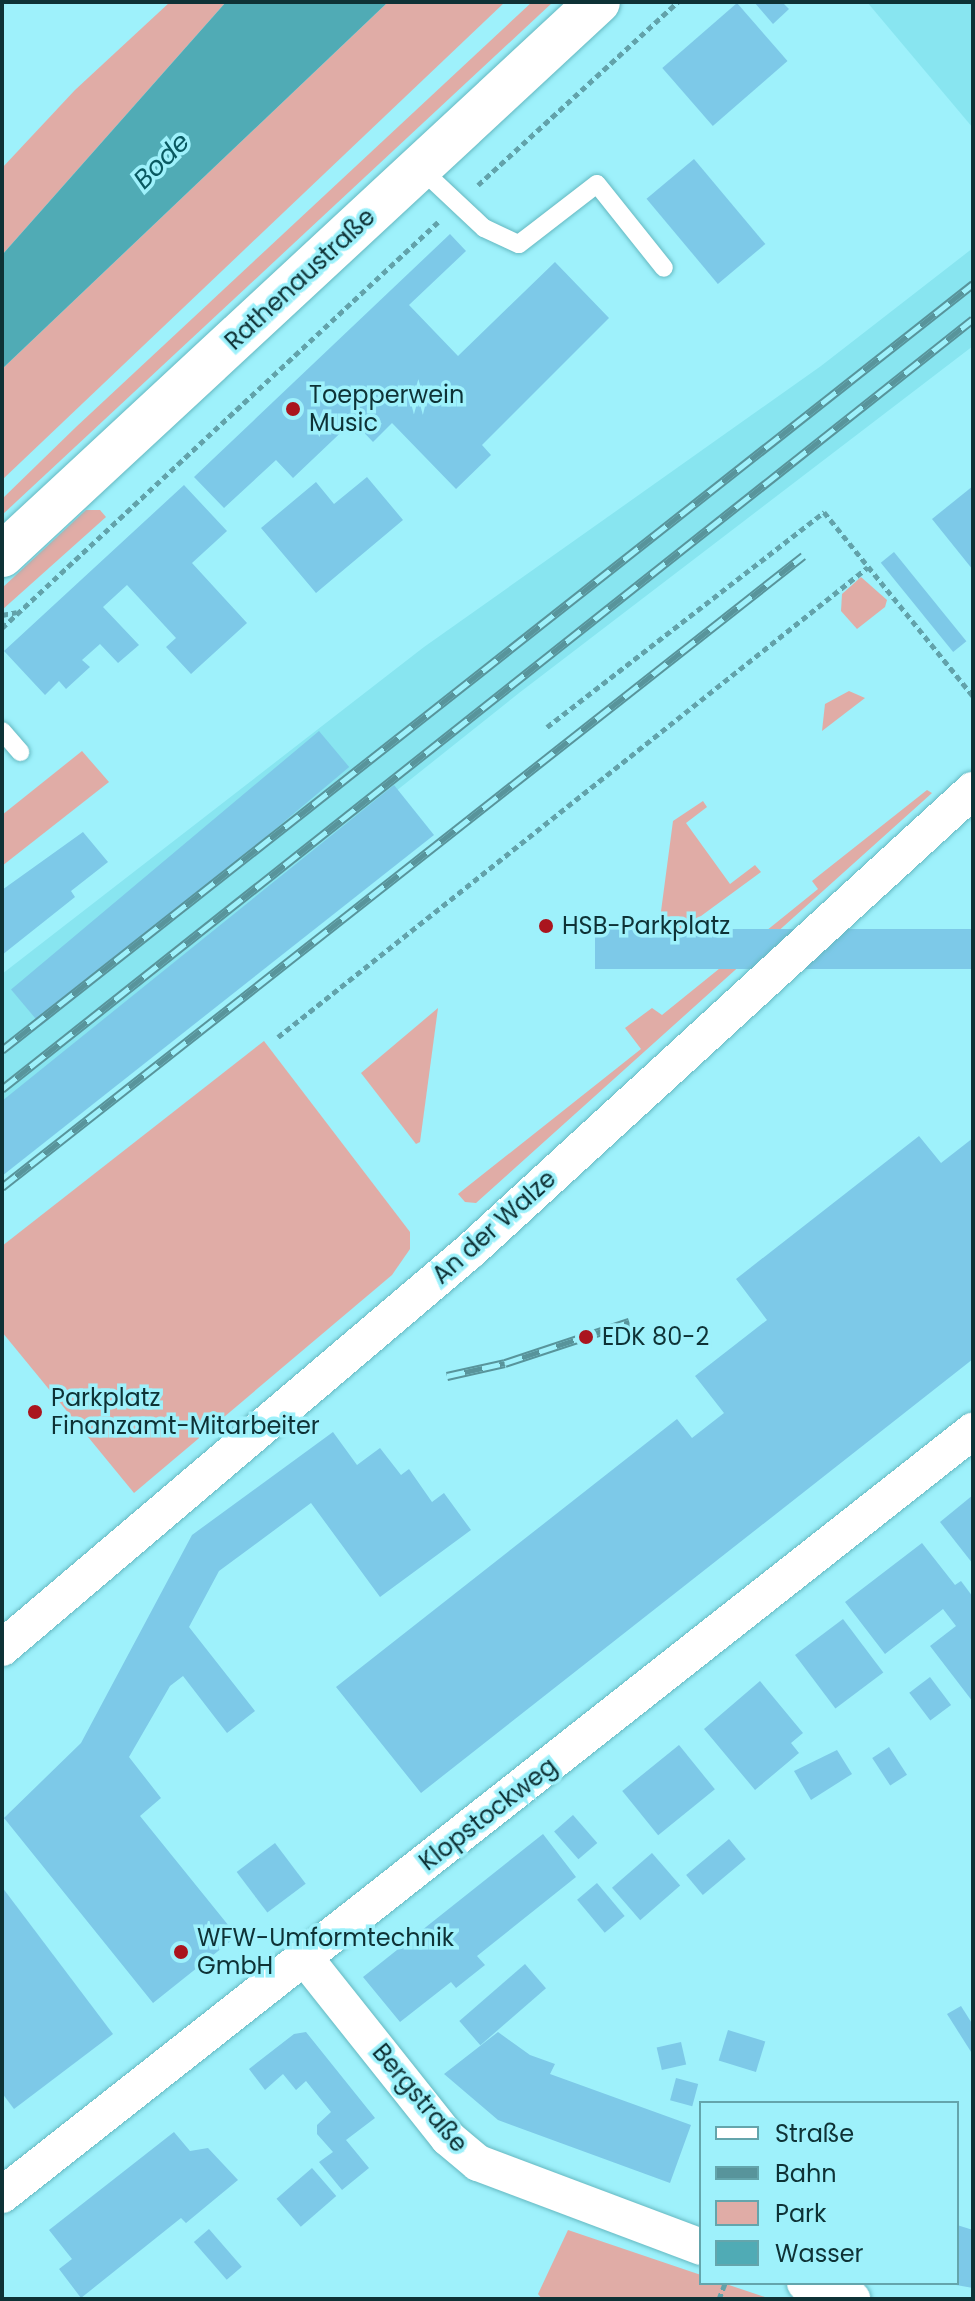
<!DOCTYPE html>
<html>
<head>
<meta charset="utf-8">
<style>
	body { margin:0 }
	#map { position:relative; width:975px; height:2301px; overflow:hidden; background:#9ef1fb; font-family:Poppins,sans-serif }
	div>[style] { position:absolute }
	[style*='--x'] { left:calc(var(--x)*1px); top:calc(var(--y)*1px); width:calc(var(--w)*1px); rotate:calc(var(--a)*1deg) }
	.built>* { inset:0; background:#88e5f0 }
	.green>* { inset:0; background:#e0aca6 }
	.water>* { inset:0; background:#50abb5 }
	.building>* { inset:0; background:#7dc9e8; transform-origin:0 0 }
	.path>* { height:5px; margin-top:-2.5px; transform-origin:0; background:repeating-linear-gradient(90deg,#62a2aa 0 6px,transparent 0 10px) }
	.roads { filter:drop-shadow(0 0 2px #65b8c1) drop-shadow(0 0 2px #65b8c1) }
	.lane>* { height:18px; margin:-9px; padding:0 9px; transform-origin:9px; border-radius:9px; background:#fff }
	.street>* { height:36px; margin:-18px; padding:0 18px; transform-origin:18px; border-radius:18px; background:#fff }
	.secondary>* { height:44px; margin:-22px; padding:0 22px; transform-origin:22px; border-radius:22px; background:#fff }
	.rail>* { height:9px; margin-top:-4.5px; transform-origin:0; background:repeating-linear-gradient(90deg,#9ef1fb 0 18px,#58949b 0 36px); box-sizing:border-box; border-block:2px solid #58949b }
	.dots>* { width:22px; height:22px; translate:-50% -50%; box-sizing:border-box; border:4px solid #9ef1fb; border-radius:50% }
	span { translate:-50% -50%; white-space:nowrap; text-align:center; line-height:1.15; -webkit-text-stroke:7px #9ef1fb; paint-order:stroke }
	.street-label { font-size:24px; color:#0e3236 }
	.poi-label { font-size:24px; color:#0e3236 }
	.left { translate:0 -50%; text-align:left }
	.water-label { font-size:26px; color:#095961; font-style:italic }
	.frame { position:absolute; inset:0; border:4px solid #0e3236; pointer-events:none }
	.legend { position:absolute; left:699px; top:2101px; width:260px; height:184px; box-sizing:border-box; background:#9ef1fb; border:2px solid #64a5ac; margin:0; padding:10px 14px; list-style:none; font-size:24px; color:#0e3236 }
	.legend li { display:flex; align-items:center; gap:16px; height:40px }
	.legend b { width:40px; border:2px solid #64a5ac }
</style>
</head>
<body>
<div id="map">
	<div class="built">
		<div style="clip-path:polygon(867px 2px,973px 2px,973px 128px)"></div>
		<div style="clip-path:polygon(973px 248px,973px 346px,519px 693px,2px 1105px,2px 974px,424px 647px,821px 366px)"></div>
	</div>
	<div class="green">
		<div style="clip-path:polygon(170px 2px,226px 2px,2px 255px,2px 168px,75px 90px)"></div>
		<div style="clip-path:polygon(388px 2px,505px 2px,2px 480px,2px 369px)"></div>
		<div style="clip-path:polygon(532px 2px,553px 2px,2px 515px,2px 499px,76px 427px)"></div>
		<div style="clip-path:polygon(86px 510px,100px 510px,106px 517px,2px 610px,2px 588px)"></div>
		<div style="clip-path:polygon(861px 577px,887px 600px,885px 607px,857px 629px,841px 611px,842px 594px)"></div>
		<div style="clip-path:polygon(849px 691px,865px 698px,822px 731px,825px 704px)"></div>
		<div style="clip-path:polygon(82px 751px,109px 782px,2px 866px,2px 815px)"></div>
		<div style="clip-path:polygon(927px 790px,932px 793px,476px 1203px,465px 1202px,458px 1194px,641px 1049px,625px 1028px,652px 1008px,662px 1015px,818px 889px,812px 881px)"></div>
		<div style="clip-path:polygon(703px 801px,707px 807px,686px 823px,730px 884px,755px 865px,761px 872px,656px 949px,673px 821px)"></div>
		<div style="clip-path:polygon(438px 1008px,420px 1142px,416px 1144px,361px 1073px)"></div>
		<div style="clip-path:polygon(264px 1041px,410px 1232px,410px 1249px,392px 1275px,134px 1493px,2px 1332px,2px 1246px)"></div>
		<div style="clip-path:polygon(568px 2230px,701px 2275px,701px 2283px,723px 2283px,771px 2299px,542px 2299px,538px 2294px)"></div>
	</div>
	<div class="water">
		<div style="clip-path:polygon(226px 2px,388px 2px,2px 369px,2px 255px)"></div>
	</div>
	<div class="building">
		<div style="clip-path:polygon(754px 2px,782px 2px,789px 9px,773px 24px)"></div>
		<div style="left:737px;top:3px;width:77px;height:99px;rotate:49deg"></div>
		<div style="left:694px;top:159px;width:111px;height:62px;rotate:50deg"></div>
		<div style="clip-path:polygon(450px 234px,466px 251px,409px 305px,458px 356px,555px 262px,609px 318px,482px 445px,491px 455px,456px 489px,392px 423px,373px 442px,353px 421px,293px 478px,276px 460px,224px 508px,194px 477px)"></div>
		<div style="clip-path:polygon(367px 477px,403px 520px,316px 593px,261px 528px,316px 482px,334px 504px)"></div>
		<div style="clip-path:polygon(184px 485px,227px 531px,192px 563px,247px 623px,191px 674px,166px 647px,176px 638px,127px 585px,103px 607px,139px 645px,118px 663px,100px 644px,82px 660px,90px 667px,66px 689px,59px 681px,45px 695px,4px 651px)"></div>
		<div style="clip-path:polygon(973px 486px,973px 570px,932px 519px)"></div>
		<div style="left:894px;top:552px;width:115px;height:17px;rotate:51deg"></div>
		<div style="left:319px;top:731px;width:47px;height:402px;rotate:50deg"></div>
		<div style="clip-path:polygon(394px 785px,434px 835px,2px 1176px,2px 1101px)"></div>
		<div style="clip-path:polygon(83px 832px,108px 862px,71px 891px,75px 897px,2px 955px,2px 890px)"></div>
		<div style="left:973px;top:929px;width:40px;height:378px;rotate:90deg"></div>
		<div style="clip-path:polygon(919px 1136px,941px 1163px,973px 1138px,973px 1359px,421px 1793px,336px 1687px,677px 1419px,692px 1438px,724px 1413px,695px 1376px,767px 1320px,736px 1279px)"></div>
		<div style="clip-path:polygon(333px 1432px,357px 1465px,380px 1448px,401px 1475px,409px 1469px,432px 1502px,444px 1493px,471px 1530px,380px 1597px,311px 1503px,219px 1571px,189px 1627px,255px 1711px,227px 1733px,183px 1676px,170px 1686px,129px 1757px,161px 1798px,140px 1816px,237px 1936px,153px 2003px,4px 1818px,81px 1743px,192px 1535px)"></div>
		<div style="clip-path:polygon(973px 1495px,973px 1564px,940px 1522px)"></div>
		<div style="clip-path:polygon(922px 1543px,955px 1585px,961px 1581px,973px 1597px,973px 1702px,930px 1646px,956px 1626px,943px 1609px,885px 1654px,845px 1602px)"></div>
		<div style="left:843px;top:1619px;width:67px;height:60px;rotate:53deg"></div>
		<div style="left:930px;top:1677px;width:35px;height:26px;rotate:53deg"></div>
		<div style="clip-path:polygon(760px 1681px,803px 1733px,791px 1743px,799px 1753px,755px 1790px,704px 1729px)"></div>
		<div style="left:679px;top:1745px;width:57px;height:73px;rotate:51deg"></div>
		<div style="left:889px;top:1747px;width:33px;height:20px;rotate:57deg"></div>
		<div style="clip-path:polygon(837px 1750px,852px 1774px,811px 1800px,794px 1771px)"></div>
		<div style="left:573px;top:1815px;width:37px;height:25px;rotate:49deg"></div>
		<div style="clip-path:polygon(543px 1834px,576px 1877px,477px 1956px,485px 1965px,456px 1988px,451px 1982px,400px 2022px,363px 1977px)"></div>
		<div style="left:729px;top:1839px;width:26px;height:56px;rotate:50deg"></div>
		<div style="left:275px;top:1843px;width:51px;height:48px;rotate:53deg"></div>
		<div style="left:652px;top:1853px;width:43px;height:53px;rotate:49deg"></div>
		<div style="left:597px;top:1883px;width:43px;height:26px;rotate:50deg"></div>
		<div style="clip-path:polygon(2px 1887px,113px 2034px,14px 2109px,2px 2093px)"></div>
		<div style="left:525px;top:1964px;width:32px;height:87px;rotate:49deg"></div>
		<div style="clip-path:polygon(961px 2006px,973px 2025px,973px 2055px,947px 2014px)"></div>
		<div style="left:728px;top:2030px;width:39px;height:32px;rotate:17deg"></div>
		<div style="clip-path:polygon(306px 2032px,375px 2118px,346px 2140px,369px 2168px,342px 2190px,319px 2162px,333px 2152px,317px 2134px,317px 2125px,331px 2112px,306px 2081px,296px 2090px,283px 2074px,265px 2090px,249px 2069px,294px 2034px)"></div>
		<div style="clip-path:polygon(498px 2032px,530px 2055px,555px 2064px,550px 2074px,691px 2125px,670px 2183px,498px 2120px,444px 2074px)"></div>
		<div style="left:681px;top:2042px;width:23px;height:25px;rotate:77deg"></div>
		<div style="left:676px;top:2078px;width:23px;height:23px;rotate:15deg"></div>
		<div style="clip-path:polygon(174px 2132px,190px 2151px,208px 2148px,238px 2180px,186px 2223px,181px 2218px,81px 2298px,59px 2269px,72px 2259px,49px 2230px)"></div>
		<div style="left:312px;top:2168px;width:37px;height:47px;rotate:49deg"></div>
		<div style="clip-path:polygon(957px 2225px,973px 2230px,973px 2288px,945px 2283px,957px 2283px)"></div>
		<div style="left:209px;top:2229px;width:50px;height:20px;rotate:49deg"></div>
	</div>
	<div class="path">
		<div style="--x:478;--y:185;--w:271;--a:-42.5"></div>
		<div style="--x:2;--y:615;--w:15;--a:-11"></div>
		<div style="--x:2;--y:628;--w:596;--a:-42.96"></div>
		<div style="--x:547;--y:727;--w:351;--a:-37.8"></div>
		<div style="--x:824;--y:512;--w:237;--a:51"></div>
		<div style="--x:278;--y:1037;--w:754;--a:-38.54"></div>
		<div style="--x:719;--y:2299;--w:17;--a:-69"></div>
	</div>
	<div class="roads">
		<div class="lane">
			<div style="--x:420;--y:168;--w:88;--a:43.2"></div>
			<div style="--x:484;--y:228;--w:38;--a:25"></div>
			<div style="--x:519;--y:244;--w:98;--a:-37.6"></div>
			<div style="--x:597;--y:184;--w:107;--a:51.4"></div>
			<div style="--x:2;--y:731;--w:28;--a:49"></div>
		</div>
		<div class="street">
			<div style="--x:2;--y:1648;--w:615;--a:-40.32"></div>
			<div style="--x:471;--y:1250;--w:681;--a:-42.5"></div>
			<div style="--x:305;--y:1958;--w:230;--a:51.5"></div>
			<div style="--x:448;--y:2138;--w:39;--a:40"></div>
			<div style="--x:478;--y:2163;--w:238;--a:20.6"></div>
			<div style="--x:2;--y:2195;--w:1236;--a:-38.2"></div>
			<div style="--x:805;--y:2283;--w:50;--a:18.8"></div>
		</div>
		<div class="secondary">
			<div style="--x:2;--y:555;--w:813;--a:-42.86"></div>
		</div>
	</div>
	<div class="rail">
		<div style="--x:2;--y:1050;--w:1237;--a:-38.27"></div>
		<div style="--x:2;--y:1089;--w:1239;--a:-38.41"></div>
		<div style="--x:2;--y:1187;--w:1020;--a:-38.23"></div>
		<div style="--x:447;--y:1376;--w:59;--a:-12.6"></div>
		<div style="--x:505;--y:1363;--w:131;--a:-18.3"></div>
	</div>
	<div class="dots">
		<div style="left:293px;top:409px;background:#aa151e"></div>
		<div style="left:546px;top:926px;background:#aa151e"></div>
		<div style="left:586px;top:1337px;background:#aa151e"></div>
		<div style="left:35px;top:1412px;background:#aa151e"></div>
		<div style="left:181px;top:1952px;background:#aa151e"></div>
	</div>
	<div class="street-label">
		<span style="left:300px;top:279px;rotate:-43deg">Rathenaustraße</span>
		<span style="left:494px;top:1227px;rotate:-42deg">An der Walze</span>
		<span style="left:488px;top:1814px;rotate:-38deg">Klopstockweg</span>
		<span style="left:420px;top:2098px;rotate:50deg">Bergstraße</span>
	</div>
	<div class="poi-label">
		<span class="left" style="left:309px;top:409px">Toepperwein<br>Music</span>
		<span class="left" style="left:562px;top:926px">HSB-Parkplatz</span>
		<span class="left" style="left:602px;top:1337px">EDK 80-2</span>
		<span class="left" style="left:51px;top:1412px">Parkplatz<br>Finanzamt-Mitarbeiter</span>
		<span class="left" style="left:197px;top:1952px">WFW-Umformtechnik<br>GmbH</span>
	</div>
	<div class="water-label">
		<span style="left:162px;top:161px;rotate:-45deg">Bode</span>
	</div>
	<div class="frame"></div>
	<ul class="legend">
	<li><b style="height:10px;background:#fff"></b>Straße</li>
	<li><b style="height:10px;background:#58949b"></b>Bahn</li>
	<li><b style="height:22px;background:#e0aca6"></b>Park</li>
	<li><b style="height:22px;background:#50abb5"></b>Wasser</li>
	</ul>
</div>
</body>
</html>
